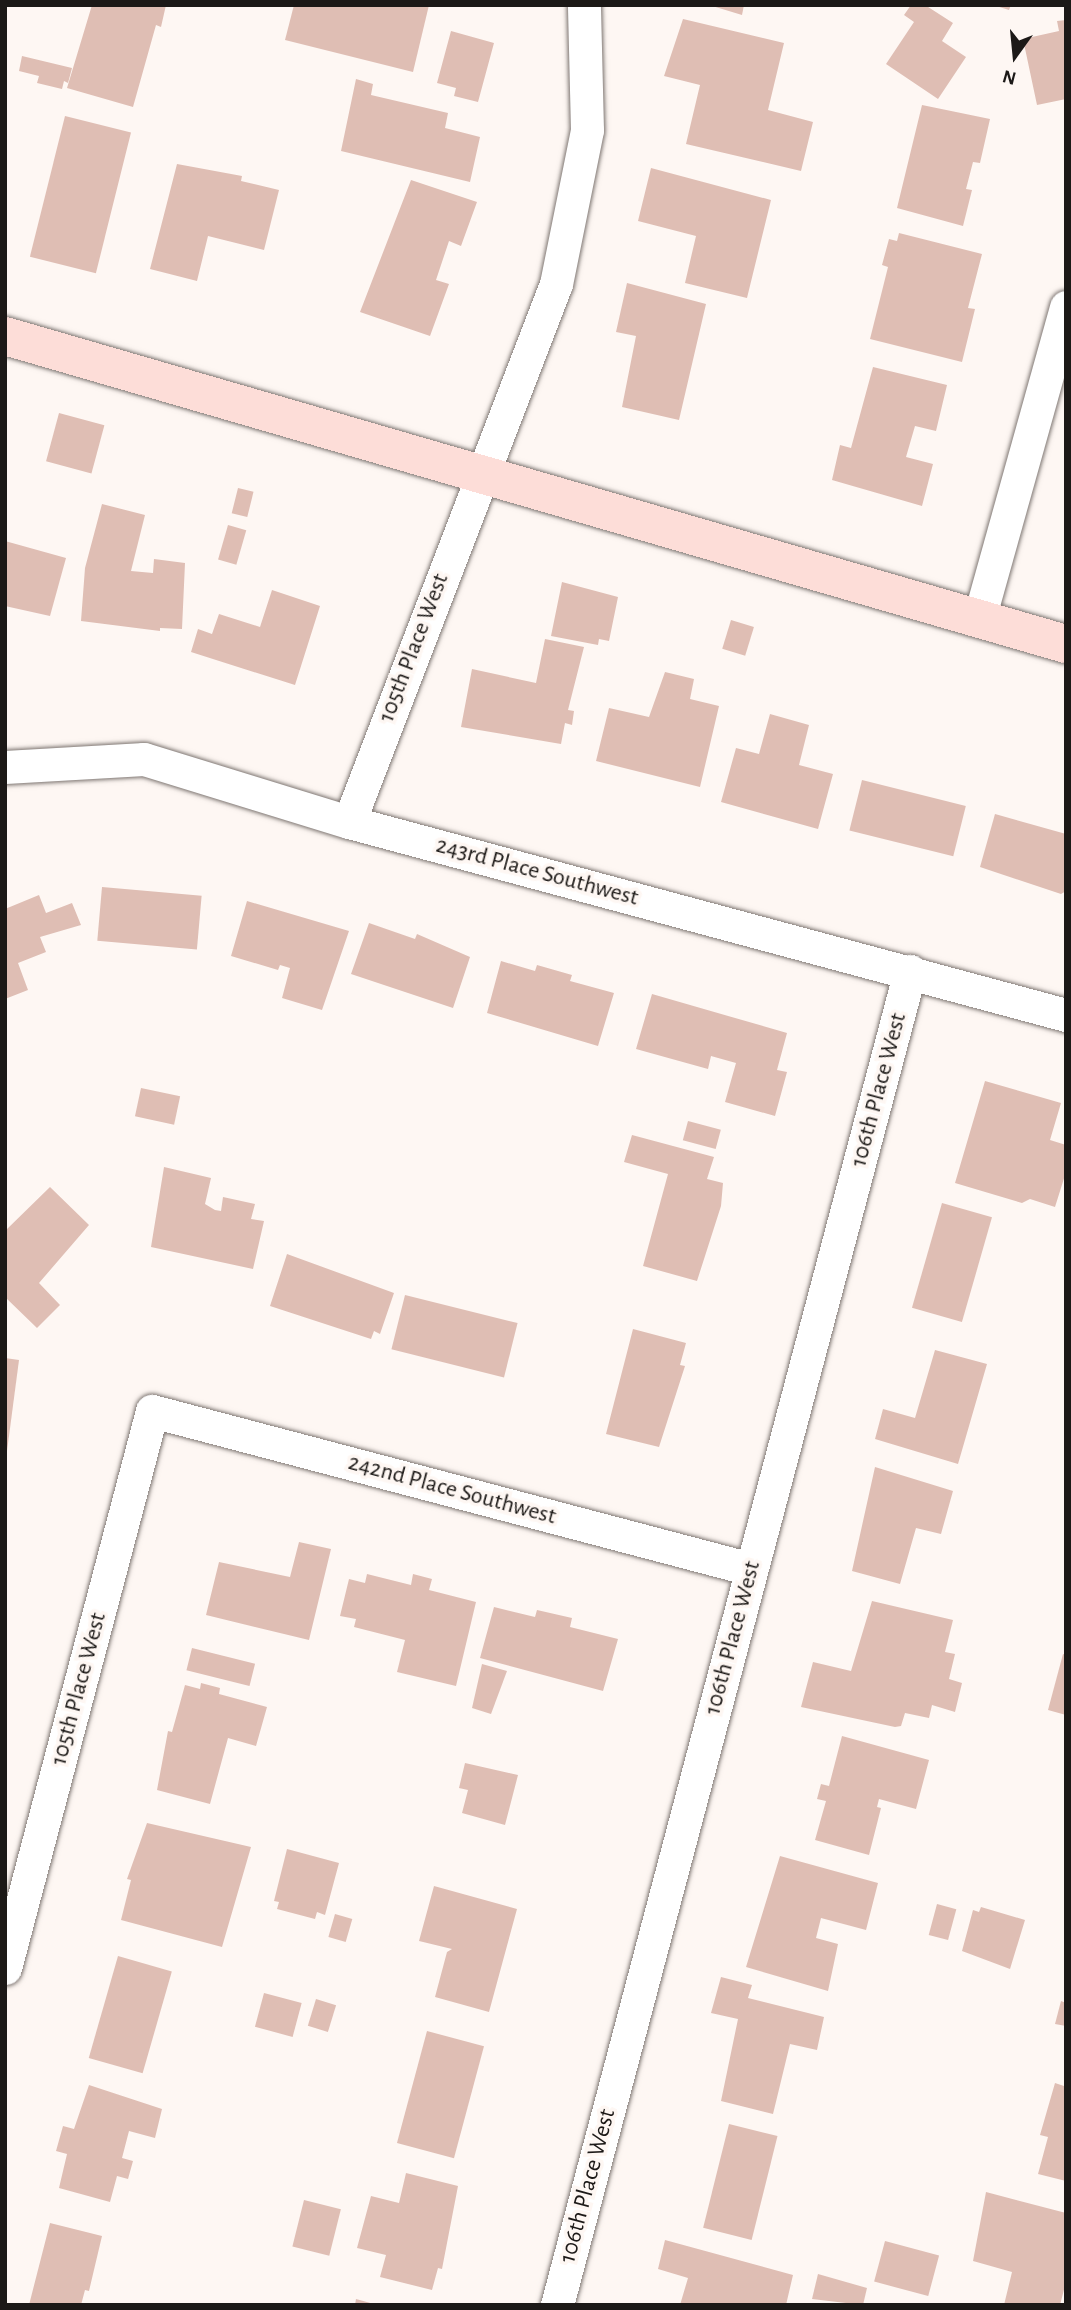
<!DOCTYPE html>
<html>
<head>
<meta charset="utf-8">
<style>
	body { margin:0 }
	#map { position:relative; width:1071px; height:2310px; overflow:hidden; background:#fef7f3; font-family:"Alegreya Sans",sans-serif }
	div>[style] { position:absolute }
	[style*='--x'] { left:calc(var(--x)*1px); top:calc(var(--y)*1px); width:calc(var(--w)*1px); rotate:calc(var(--a)*1deg) }
	.building>* { inset:0; background:#dfbeb4; transform-origin:0 0 }
	.roads { filter:drop-shadow(0 0 2px #7f7773) drop-shadow(0 0 2px #7f7773) }
	.street>* { height:33px; margin:-16.5px; padding:0 16.5px; transform-origin:16.5px; border-radius:16.5px; background:#fff }
	.secondary>* { height:38px; margin:-19px; padding:0 19px; transform-origin:19px; border-radius:19px; background:#fdddd8 }
	span { translate:-50% -50%; white-space:nowrap; text-align:center; line-height:1.15; -webkit-text-stroke:7px #fef7f3; paint-order:stroke }
	.street-label { font-size:24px; color:#1c1917 }
	.frame { position:absolute; inset:0; border:7px solid #1c1917; pointer-events:none }
	.north { position:absolute; left:980px; top:21px; width:70px; height:70px; -webkit-text-stroke:5px #fef7f3; paint-order:stroke; rotate:195deg; font-size:19px; font-weight:700; line-height:28px; text-align:center; color:#1c1917 }
	.north::after { content:''; display:block; margin:auto; width:24px; height:32px; background:#1c1917; clip-path:polygon(50% 0,100% 100%,50% 72%,0 100%) }
</style>
</head>
<body>
<div id="map">
	<div class="building">
		<div style="clip-path:polygon(92px 5px,166px 5px,161px 27px,156px 25px,133px 107px,67px 88px)"></div>
		<div style="clip-path:polygon(294px 5px,429px 5px,413px 72px,285px 40px)"></div>
		<div style="clip-path:polygon(709px 5px,744px 5px,742px 15px)"></div>
		<div style="clip-path:polygon(911px 5px,925px 5px,953px 23px,942px 41px,966px 57px,938px 99px,886px 64px,914px 22px,904px 15px)"></div>
		<div style="clip-path:polygon(993px 5px,1011px 5px,1009px 10px)"></div>
		<div style="clip-path:polygon(683px 19px,784px 43px,768px 110px,813px 122px,801px 171px,686px 144px,700px 85px,664px 76px)"></div>
		<div style="clip-path:polygon(1066px 20px,1066px 99px,1037px 105px,1023px 39px,1059px 31px,1057px 21px)"></div>
		<div style="clip-path:polygon(451px 31px,494px 43px,478px 102px,454px 96px,456px 88px,437px 83px)"></div>
		<div style="clip-path:polygon(22px 56px,72px 68px,68px 83px,64px 81px,62px 89px,37px 83px,39px 76px,19px 71px)"></div>
		<div style="clip-path:polygon(356px 79px,373px 84px,371px 95px,448px 113px,445px 128px,480px 137px,470px 182px,341px 151px)"></div>
		<div style="clip-path:polygon(922px 105px,990px 119px,980px 163px,973px 162px,966px 189px,972px 190px,963px 226px,897px 208px)"></div>
		<div style="left:65px;top:116px;width:68px;height:145px;rotate:14deg"></div>
		<div style="clip-path:polygon(177px 164px,242px 176px,241px 181px,279px 190px,264px 250px,208px 236px,197px 281px,150px 269px)"></div>
		<div style="clip-path:polygon(651px 168px,771px 200px,747px 298px,685px 283px,696px 236px,638px 221px)"></div>
		<div style="clip-path:polygon(411px 180px,477px 202px,461px 246px,449px 241px,436px 280px,449px 284px,430px 336px,360px 312px)"></div>
		<div style="clip-path:polygon(899px 233px,982px 254px,968px 308px,975px 309px,962px 362px,870px 339px,888px 267px,882px 265px,889px 239px,897px 241px)"></div>
		<div style="clip-path:polygon(627px 283px,706px 304px,679px 420px,622px 407px,636px 336px,616px 332px)"></div>
		<div style="clip-path:polygon(873px 367px,947px 385px,936px 431px,915px 426px,906px 457px,933px 464px,922px 506px,832px 480px,840px 445px,851px 448px)"></div>
		<div style="left:59px;top:413px;width:47px;height:50px;rotate:15deg"></div>
		<div style="left:238px;top:488px;width:16px;height:26px;rotate:14deg"></div>
		<div style="clip-path:polygon(102px 504px,145px 515px,131px 571px,153px 573px,154px 559px,185px 563px,182px 629px,160px 628px,160px 631px,81px 621px,85px 568px)"></div>
		<div style="left:228px;top:525px;width:19px;height:36px;rotate:16deg"></div>
		<div style="clip-path:polygon(5px 541px,66px 558px,50px 616px,5px 606px)"></div>
		<div style="clip-path:polygon(562px 582px,618px 597px,609px 641px,599px 639px,598px 645px,551px 636px)"></div>
		<div style="clip-path:polygon(272px 590px,320px 606px,295px 685px,191px 652px,198px 629px,212px 634px,219px 614px,260px 627px)"></div>
		<div style="left:731px;top:620px;width:24px;height:30px;rotate:17deg"></div>
		<div style="clip-path:polygon(545px 639px,584px 647px,568px 710px,574px 711px,572px 725px,565px 723px,561px 744px,461px 727px,472px 669px,536px 683px)"></div>
		<div style="clip-path:polygon(665px 672px,694px 679px,690px 699px,719px 706px,700px 787px,596px 761px,609px 708px,649px 717px)"></div>
		<div style="clip-path:polygon(770px 714px,809px 725px,799px 765px,833px 774px,818px 829px,721px 802px,736px 748px,759px 754px)"></div>
		<div style="left:862px;top:780px;width:107px;height:52px;rotate:14deg"></div>
		<div style="clip-path:polygon(995px 814px,1066px 834px,1066px 891px,1061px 894px,980px 867px)"></div>
		<div style="left:102px;top:887px;width:100px;height:54px;rotate:5deg"></div>
		<div style="clip-path:polygon(39px 895px,46px 913px,72px 903px,81px 925px,40px 937px,46px 952px,18px 963px,28px 990px,5px 999px,5px 909px)"></div>
		<div style="clip-path:polygon(247px 901px,349px 931px,322px 1010px,282px 998px,290px 968px,280px 965px,278px 970px,231px 956px)"></div>
		<div style="clip-path:polygon(369px 923px,415px 939px,417px 934px,470px 957px,453px 1008px,351px 974px)"></div>
		<div style="clip-path:polygon(501px 961px,535px 971px,537px 965px,572px 975px,570px 981px,614px 993px,598px 1046px,487px 1013px)"></div>
		<div style="clip-path:polygon(652px 994px,787px 1033px,777px 1070px,787px 1072px,775px 1116px,725px 1102px,736px 1063px,711px 1056px,708px 1069px,636px 1049px)"></div>
		<div style="clip-path:polygon(985px 1081px,1061px 1103px,1050px 1140px,1066px 1145px,1066px 1172px,1055px 1207px,1030px 1199px,1022px 1203px,955px 1183px)"></div>
		<div style="left:141px;top:1088px;width:40px;height:29px;rotate:12deg"></div>
		<div style="left:688px;top:1121px;width:34px;height:20px;rotate:15deg"></div>
		<div style="clip-path:polygon(632px 1135px,714px 1157px,707px 1179px,723px 1183px,721px 1206px,697px 1281px,643px 1266px,668px 1174px,624px 1162px)"></div>
		<div style="clip-path:polygon(164px 1167px,211px 1178px,205px 1204px,215px 1210px,221px 1211px,223px 1197px,255px 1204px,251px 1219px,264px 1221px,253px 1269px,151px 1247px)"></div>
		<div style="clip-path:polygon(50px 1187px,89px 1225px,39px 1283px,60px 1305px,37px 1328px,5px 1297px,5px 1231px)"></div>
		<div style="left:942px;top:1203px;width:52px;height:109px;rotate:16deg"></div>
		<div style="clip-path:polygon(287px 1254px,394px 1293px,380px 1334px,374px 1331px,371px 1339px,270px 1306px)"></div>
		<div style="left:405px;top:1295px;width:116px;height:56px;rotate:14deg"></div>
		<div style="clip-path:polygon(633px 1329px,686px 1343px,680px 1365px,685px 1366px,659px 1447px,606px 1434px)"></div>
		<div style="clip-path:polygon(935px 1350px,987px 1364px,958px 1464px,875px 1439px,883px 1409px,915px 1418px)"></div>
		<div style="clip-path:polygon(5px 1358px,19px 1360px,7px 1451px,5px 1451px)"></div>
		<div style="clip-path:polygon(875px 1467px,953px 1491px,941px 1534px,916px 1528px,900px 1584px,852px 1571px)"></div>
		<div style="clip-path:polygon(299px 1542px,331px 1549px,309px 1640px,206px 1615px,219px 1562px,290px 1577px)"></div>
		<div style="clip-path:polygon(367px 1574px,411px 1585px,413px 1574px,432px 1579px,429px 1590px,476px 1602px,456px 1686px,397px 1672px,405px 1640px,354px 1627px,356px 1619px,340px 1616px,349px 1579px,365px 1583px)"></div>
		<div style="clip-path:polygon(872px 1601px,953px 1620px,945px 1652px,955px 1654px,949px 1679px,962px 1683px,955px 1712px,932px 1705px,929px 1718px,905px 1713px,901px 1726px,895px 1727px,801px 1707px,813px 1662px,851px 1671px)"></div>
		<div style="clip-path:polygon(494px 1607px,535px 1617px,537px 1610px,572px 1618px,570px 1627px,618px 1639px,603px 1691px,480px 1658px)"></div>
		<div style="left:192px;top:1648px;width:65px;height:23px;rotate:14deg"></div>
		<div style="clip-path:polygon(1063px 1654px,1066px 1655px,1066px 1715px,1048px 1710px)"></div>
		<div style="clip-path:polygon(482px 1664px,507px 1671px,491px 1714px,472px 1708px)"></div>
		<div style="clip-path:polygon(201px 1683px,220px 1688px,219px 1694px,267px 1707px,256px 1746px,228px 1738px,210px 1804px,157px 1790px,168px 1731px,172px 1732px,185px 1685px,200px 1689px)"></div>
		<div style="clip-path:polygon(842px 1736px,929px 1760px,916px 1809px,879px 1799px,877px 1807px,881px 1808px,869px 1855px,815px 1840px,826px 1801px,817px 1799px,821px 1784px,829px 1786px)"></div>
		<div style="clip-path:polygon(465px 1763px,518px 1775px,505px 1825px,462px 1813px,468px 1790px,459px 1788px)"></div>
		<div style="clip-path:polygon(147px 1823px,251px 1847px,222px 1947px,121px 1920px,131px 1880px,127px 1879px)"></div>
		<div style="clip-path:polygon(287px 1849px,339px 1863px,325px 1915px,317px 1912px,315px 1919px,277px 1909px,279px 1902px,274px 1901px)"></div>
		<div style="clip-path:polygon(780px 1856px,878px 1883px,866px 1930px,821px 1918px,816px 1938px,838px 1944px,828px 1991px,746px 1967px)"></div>
		<div style="clip-path:polygon(434px 1886px,517px 1909px,489px 2012px,435px 1997px,447px 1952px,452px 1949px,419px 1941px)"></div>
		<div style="left:937px;top:1904px;width:20px;height:32px;rotate:15deg"></div>
		<div style="clip-path:polygon(981px 1907px,1025px 1920px,1010px 1969px,962px 1951px,973px 1910px,979px 1912px)"></div>
		<div style="left:335px;top:1914px;width:18px;height:24px;rotate:16deg"></div>
		<div style="left:118px;top:1956px;width:56px;height:106px;rotate:16deg"></div>
		<div style="clip-path:polygon(721px 1977px,752px 1985px,748px 1998px,824px 2017px,817px 2050px,790px 2044px,773px 2114px,721px 2101px,738px 2019px,711px 2013px)"></div>
		<div style="left:264px;top:1993px;width:39px;height:35px;rotate:15deg"></div>
		<div style="left:316px;top:1999px;width:21px;height:28px;rotate:17deg"></div>
		<div style="clip-path:polygon(1061px 2001px,1066px 2003px,1066px 2026px,1055px 2024px)"></div>
		<div style="left:427px;top:2031px;width:59px;height:116px;rotate:15deg"></div>
		<div style="clip-path:polygon(1066px 2081px,1066px 2181px,1038px 2174px,1048px 2137px,1040px 2135px,1055px 2083px,1064px 2086px)"></div>
		<div style="clip-path:polygon(89px 2085px,162px 2109px,155px 2138px,129px 2131px,122px 2158px,133px 2161px,128px 2179px,117px 2176px,110px 2202px,59px 2188px,67px 2154px,56px 2151px,63px 2126px,74px 2129px)"></div>
		<div style="left:729px;top:2124px;width:50px;height:107px;rotate:14deg"></div>
		<div style="clip-path:polygon(406px 2173px,458px 2186px,442px 2269px,438px 2268px,432px 2290px,380px 2277px,386px 2255px,357px 2248px,371px 2196px,399px 2203px)"></div>
		<div style="clip-path:polygon(986px 2192px,1066px 2213px,1066px 2282px,1060px 2305px,1004px 2305px,1012px 2272px,973px 2261px)"></div>
		<div style="left:304px;top:2200px;width:38px;height:48px;rotate:14deg"></div>
		<div style="clip-path:polygon(50px 2223px,102px 2236px,89px 2291px,85px 2290px,81px 2305px,29px 2305px)"></div>
		<div style="clip-path:polygon(665px 2240px,793px 2275px,786px 2305px,680px 2305px,688px 2278px,658px 2269px)"></div>
		<div style="left:885px;top:2241px;width:56px;height:42px;rotate:15deg"></div>
		<div style="clip-path:polygon(818px 2274px,867px 2288px,863px 2305px,812px 2299px)"></div>
		<div style="clip-path:polygon(356px 2299px,374px 2304px,374px 2305px,355px 2305px)"></div>
	</div>
	<div class="roads">
		<div class="street">
			<div style="--x:979;--y:619;--w:324;--a:-74.4"></div>
			<div style="--x:5;--y:767;--w:139;--a:-3.3"></div>
			<div style="--x:144;--y:759;--w:214;--a:17.1"></div>
			<div style="--x:349;--y:822;--w:743;--a:15.07"></div>
			<div style="--x:349;--y:822;--w:576;--a:-68.96"></div>
			<div style="--x:556;--y:284;--w:157;--a:-78.6"></div>
			<div style="--x:587;--y:130;--w:125;--a:-91.4"></div>
			<div style="--x:5;--y:1968;--w:576;--a:-75.22"></div>
			<div style="--x:152;--y:1411;--w:619;--a:14.78"></div>
			<div style="--x:557;--y:2305;--w:1380;--a:-75.18"></div>
		</div>
		<div class="secondary">
			<div style="--x:5;--y:336;--w:1105;--a:16.19"></div>
		</div>
	</div>
	<div class="street-label">
		<span style="left:414px;top:648px;rotate:-69deg">105th Place West</span>
		<span style="left:537px;top:872px;rotate:15deg">243rd Place Southwest</span>
		<span style="left:879px;top:1090px;rotate:-75deg">106th Place West</span>
		<span style="left:452px;top:1490px;rotate:15deg">242nd Place Southwest</span>
		<span style="left:733px;top:1638px;rotate:-75deg">106th Place West</span>
		<span style="left:79px;top:1689px;rotate:-75deg">105th Place West</span>
		<span style="left:588px;top:2186px;rotate:-75deg">106th Place West</span>
	</div>
	<div class="frame"></div>
	<div class="north">N</div>
</div>
</body>
</html>
